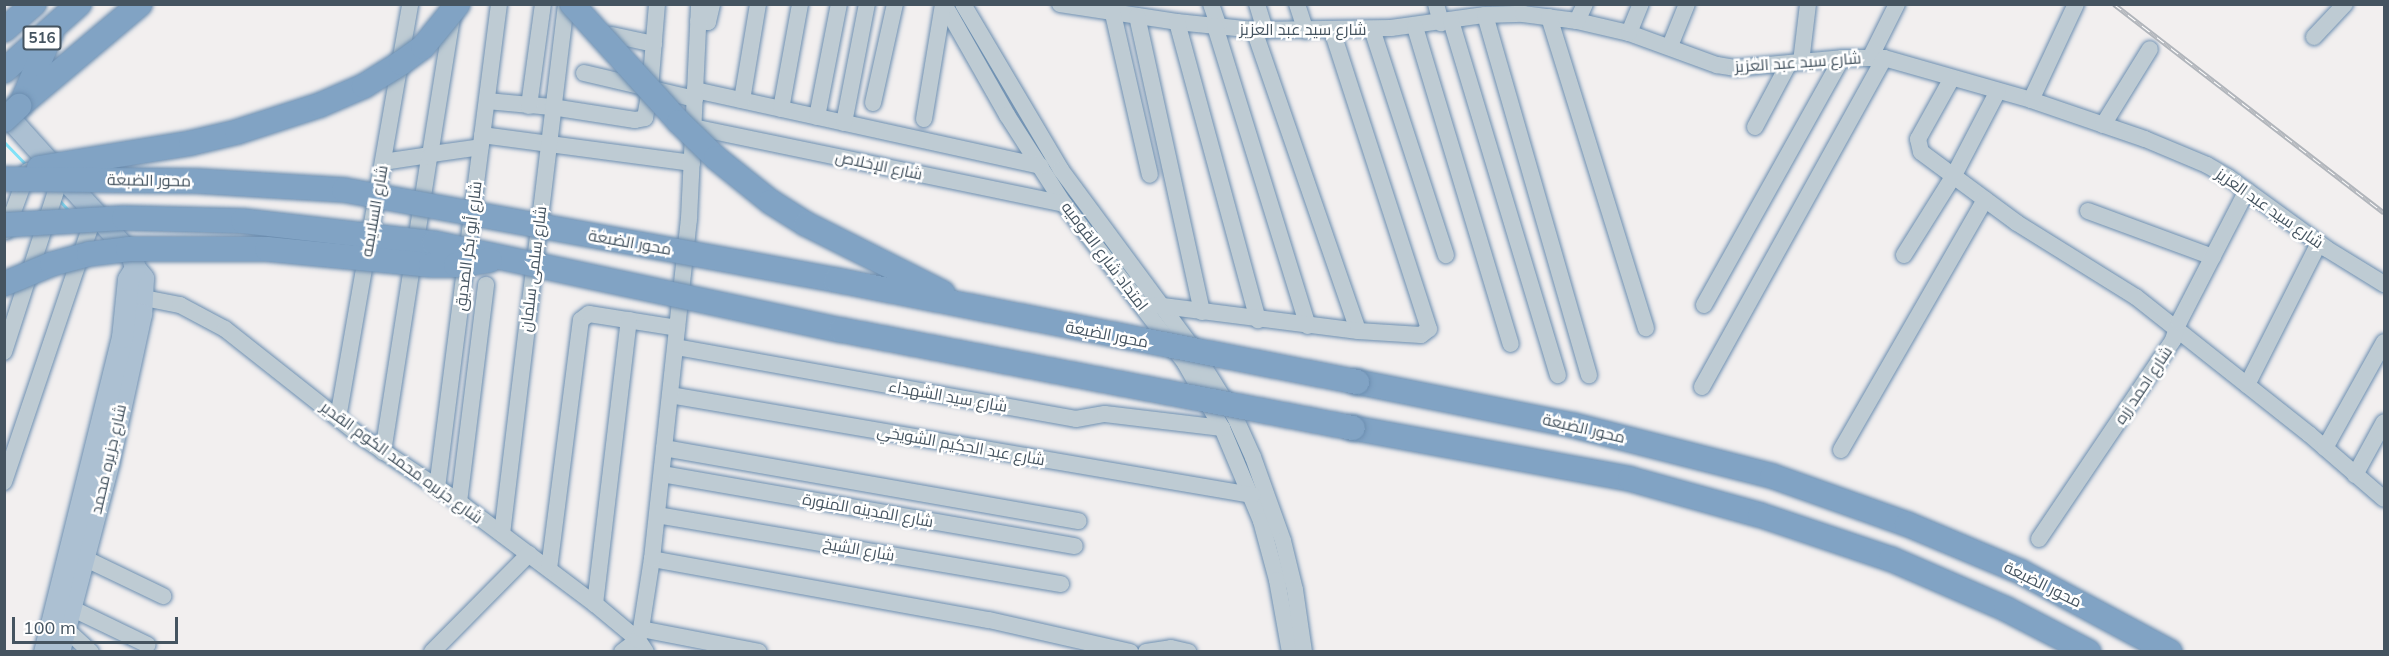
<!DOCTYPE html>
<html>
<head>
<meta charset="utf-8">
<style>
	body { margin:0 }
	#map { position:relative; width:2389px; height:656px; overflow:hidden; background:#f2efef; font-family:Mulish,Cairo,sans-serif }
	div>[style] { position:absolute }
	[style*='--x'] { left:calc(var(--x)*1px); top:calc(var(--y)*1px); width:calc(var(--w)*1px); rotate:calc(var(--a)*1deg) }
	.stream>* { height:3px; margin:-1.5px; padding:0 1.5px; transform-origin:1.5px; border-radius:1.5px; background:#81e1f7 }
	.roads { filter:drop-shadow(0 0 2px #6c8eb0) drop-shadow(0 0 2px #6c8eb0) }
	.minor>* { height:16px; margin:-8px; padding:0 8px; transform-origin:8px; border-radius:8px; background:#becbd3 }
	.major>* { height:21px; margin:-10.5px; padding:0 10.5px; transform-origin:10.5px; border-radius:10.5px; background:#acc0d2 }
	.highway>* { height:24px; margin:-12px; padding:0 12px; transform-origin:12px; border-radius:12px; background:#81a3c4 }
	.rail>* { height:5px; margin-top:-2.5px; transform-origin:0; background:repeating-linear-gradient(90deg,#fff 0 9px,#b1b5bb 0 18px); box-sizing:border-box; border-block:2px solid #b1b5bb }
	.bridges { filter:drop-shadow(0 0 2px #6c8eb0) drop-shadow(0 0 2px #6c8eb0) }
	.highway-bridge>* { height:24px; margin:-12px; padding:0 12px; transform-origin:12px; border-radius:12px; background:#81a3c4 }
	span { translate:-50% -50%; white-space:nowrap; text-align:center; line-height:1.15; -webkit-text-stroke:5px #fff; paint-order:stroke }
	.shield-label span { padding:2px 4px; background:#fff; border:2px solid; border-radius:4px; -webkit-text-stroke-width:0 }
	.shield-label { font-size:15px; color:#455460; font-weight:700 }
	.street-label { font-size:16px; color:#455460 }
	.frame { position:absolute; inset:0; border:6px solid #455460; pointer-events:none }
	.scale { position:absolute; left:12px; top:617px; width:166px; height:27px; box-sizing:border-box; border:3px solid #455460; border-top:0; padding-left:8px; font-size:18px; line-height:21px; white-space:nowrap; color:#455460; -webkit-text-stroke:4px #fff; paint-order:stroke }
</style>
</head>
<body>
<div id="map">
	<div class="stream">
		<div style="--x:4;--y:142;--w:32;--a:46"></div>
		<div style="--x:59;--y:200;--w:15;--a:48"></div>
	</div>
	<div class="roads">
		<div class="minor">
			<div style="--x:944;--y:4;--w:128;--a:60.4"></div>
			<div style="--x:1007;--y:115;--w:106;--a:57.4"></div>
			<div style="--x:1064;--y:204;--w:200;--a:52.7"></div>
			<div style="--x:1185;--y:363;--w:75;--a:60.4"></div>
			<div style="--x:1222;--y:428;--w:101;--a:67.2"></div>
			<div style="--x:1261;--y:521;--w:61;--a:74.8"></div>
			<div style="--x:1277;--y:580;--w:73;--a:79.8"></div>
			<div style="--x:963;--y:4;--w:193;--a:59.4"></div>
			<div style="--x:1061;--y:170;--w:215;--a:53.5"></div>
			<div style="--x:1189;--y:343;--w:87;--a:58.1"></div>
			<div style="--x:1235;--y:417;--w:44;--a:65.8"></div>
			<div style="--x:1253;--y:457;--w:89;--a:70.3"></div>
			<div style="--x:1283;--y:541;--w:50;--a:76.2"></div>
			<div style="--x:1295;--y:590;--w:63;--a:81.7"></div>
			<div style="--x:1060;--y:4;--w:118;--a:8.7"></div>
			<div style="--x:1177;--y:22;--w:77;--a:5.9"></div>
			<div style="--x:1254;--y:30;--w:137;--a:-0.8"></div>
			<div style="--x:1391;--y:28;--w:95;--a:-7.9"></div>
			<div style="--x:1485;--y:15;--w:38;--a:-2"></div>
			<div style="--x:1523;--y:14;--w:54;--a:7.4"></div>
			<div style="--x:1577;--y:21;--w:53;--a:13"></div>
			<div style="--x:1629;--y:33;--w:94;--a:20"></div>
			<div style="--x:1717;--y:65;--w:18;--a:9"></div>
			<div style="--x:1735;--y:68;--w:107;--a:-5.3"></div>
			<div style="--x:1842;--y:58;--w:42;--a:0"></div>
			<div style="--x:1884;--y:58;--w:153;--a:15.9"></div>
			<div style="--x:2031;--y:100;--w:120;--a:18.9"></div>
			<div style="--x:2145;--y:139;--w:67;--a:22.8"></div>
			<div style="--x:2207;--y:165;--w:24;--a:30"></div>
			<div style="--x:2228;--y:177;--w:122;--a:36"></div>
			<div style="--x:2327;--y:249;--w:67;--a:31.6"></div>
			<div style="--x:1211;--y:4;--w:24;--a:71"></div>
			<div style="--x:1257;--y:4;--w:27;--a:73"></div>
			<div style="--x:1297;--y:4;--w:28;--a:72"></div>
			<div style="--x:1436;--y:4;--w:20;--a:75"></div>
			<div style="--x:1111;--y:5;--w:174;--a:77.1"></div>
			<div style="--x:1485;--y:15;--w:375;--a:73.9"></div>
			<div style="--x:1137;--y:16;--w:303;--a:77.6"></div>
			<div style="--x:1549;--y:17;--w:326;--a:72.7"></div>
			<div style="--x:698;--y:21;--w:10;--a:6"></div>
			<div style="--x:708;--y:22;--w:18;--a:-77"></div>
			<div style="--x:1451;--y:21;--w:370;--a:73.2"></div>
			<div style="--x:1577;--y:21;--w:19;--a:-65"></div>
			<div style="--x:1177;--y:22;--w:309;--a:74.8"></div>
			<div style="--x:1215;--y:26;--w:314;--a:72.8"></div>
			<div style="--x:1415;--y:27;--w:331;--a:73.2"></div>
			<div style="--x:1372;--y:29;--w:238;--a:71.9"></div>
			<div style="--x:1254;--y:30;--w:318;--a:70.9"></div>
			<div style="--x:1629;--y:33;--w:31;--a:-68"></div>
			<div style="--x:612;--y:35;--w:43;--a:12.1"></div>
			<div style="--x:2314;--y:37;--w:45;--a:-46.8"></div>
			<div style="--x:1670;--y:46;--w:45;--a:-68"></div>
			<div style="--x:1871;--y:56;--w:58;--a:-63.4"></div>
			<div style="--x:1801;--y:62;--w:58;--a:-83.1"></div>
			<div style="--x:584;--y:73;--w:114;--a:13.2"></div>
			<div style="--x:1952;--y:78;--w:70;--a:119.1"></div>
			<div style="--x:1918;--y:139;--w:13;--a:77"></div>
			<div style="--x:1921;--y:152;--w:119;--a:36.5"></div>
			<div style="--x:2017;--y:223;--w:140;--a:31.9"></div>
			<div style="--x:2136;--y:297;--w:221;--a:38.4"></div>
			<div style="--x:2309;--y:434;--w:99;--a:40.9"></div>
			<div style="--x:695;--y:90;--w:354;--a:12.4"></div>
			<div style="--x:742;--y:100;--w:97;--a:-80.5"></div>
			<div style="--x:2031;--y:100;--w:106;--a:-64.9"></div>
			<div style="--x:487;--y:101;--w:65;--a:5.3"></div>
			<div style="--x:552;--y:107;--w:84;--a:8.9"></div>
			<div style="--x:635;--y:120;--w:10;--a:-11"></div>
			<div style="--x:645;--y:118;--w:29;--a:-80"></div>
			<div style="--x:650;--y:89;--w:85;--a:-85.3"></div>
			<div style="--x:873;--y:103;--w:101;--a:-77.5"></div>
			<div style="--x:529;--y:106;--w:103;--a:-82.2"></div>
			<div style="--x:781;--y:109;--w:107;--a:-79.7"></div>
			<div style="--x:817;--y:117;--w:115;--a:-79"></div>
			<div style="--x:924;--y:119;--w:117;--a:-80.6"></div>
			<div style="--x:844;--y:123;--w:121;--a:-79.1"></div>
			<div style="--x:2103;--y:125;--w:89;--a:-58.3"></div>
			<div style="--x:693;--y:127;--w:379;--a:11.7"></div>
			<div style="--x:1755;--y:127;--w:72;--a:-62"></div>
			<div style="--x:482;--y:135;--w:212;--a:7.6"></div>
			<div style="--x:383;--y:162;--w:48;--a:-8.5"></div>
			<div style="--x:430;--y:155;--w:146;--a:-80.9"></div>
			<div style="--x:2088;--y:211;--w:133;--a:20.2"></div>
			<div style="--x:6;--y:231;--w:64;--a:-69.9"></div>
			<div style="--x:1904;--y:255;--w:92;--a:-57.9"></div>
			<div style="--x:1953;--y:177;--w:97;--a:-62.4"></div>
			<div style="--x:144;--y:298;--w:37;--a:11"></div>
			<div style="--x:180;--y:305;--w:51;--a:28.1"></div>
			<div style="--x:225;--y:329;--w:171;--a:38.3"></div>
			<div style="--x:359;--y:435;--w:120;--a:33.8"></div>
			<div style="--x:459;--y:502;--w:170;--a:36.9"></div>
			<div style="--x:595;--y:604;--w:56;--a:39.9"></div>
			<div style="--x:638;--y:640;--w:14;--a:56"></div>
			<div style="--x:1155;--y:305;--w:205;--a:7.3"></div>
			<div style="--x:1358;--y:331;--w:63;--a:3.6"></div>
			<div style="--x:1421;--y:335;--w:10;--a:-37"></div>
			<div style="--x:1429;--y:329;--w:314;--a:-108"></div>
			<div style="--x:1704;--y:305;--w:283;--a:-60.8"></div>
			<div style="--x:676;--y:347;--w:406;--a:10.2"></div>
			<div style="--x:1076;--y:419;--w:29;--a:-10"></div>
			<div style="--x:1105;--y:414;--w:118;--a:6.8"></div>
			<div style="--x:4;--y:352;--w:186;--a:-72.1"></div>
			<div style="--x:2247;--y:385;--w:159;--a:-63.1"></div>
			<div style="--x:1702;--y:387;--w:376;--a:-61"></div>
			<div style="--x:670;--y:395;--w:591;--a:9.75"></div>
			<div style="--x:338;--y:418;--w:420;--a:-80.1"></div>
			<div style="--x:664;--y:448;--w:421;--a:10"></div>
			<div style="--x:2325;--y:448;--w:121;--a:-60.9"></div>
			<div style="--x:1841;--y:450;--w:289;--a:-60.1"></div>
			<div style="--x:383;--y:452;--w:299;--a:-81.1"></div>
			<div style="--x:429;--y:157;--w:4;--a:-45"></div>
			<div style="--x:432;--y:154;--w:49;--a:-8.1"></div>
			<div style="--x:662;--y:474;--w:419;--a:9.9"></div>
			<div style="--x:2355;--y:475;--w:60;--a:-61.3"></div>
			<div style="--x:4;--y:482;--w:284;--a:-71.3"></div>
			<div style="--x:437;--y:488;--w:488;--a:-82.7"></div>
			<div style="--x:459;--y:502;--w:219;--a:-82.9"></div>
			<div style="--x:657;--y:515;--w:410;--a:9.7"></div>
			<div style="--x:502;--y:534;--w:534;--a:-83.11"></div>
			<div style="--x:2039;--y:539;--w:240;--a:-56"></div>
			<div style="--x:2173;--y:340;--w:19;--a:-72"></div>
			<div style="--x:2179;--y:322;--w:148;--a:-62.7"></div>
			<div style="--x:84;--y:558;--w:88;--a:25.7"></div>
			<div style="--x:652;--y:559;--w:342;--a:10.3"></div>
			<div style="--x:989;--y:620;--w:145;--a:12.8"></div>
			<div style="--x:549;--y:569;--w:251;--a:-82.7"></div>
			<div style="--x:581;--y:320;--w:10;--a:-37"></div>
			<div style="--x:589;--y:314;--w:89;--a:9"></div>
			<div style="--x:595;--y:604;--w:286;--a:-83.2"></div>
			<div style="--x:71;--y:608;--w:85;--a:25.7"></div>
			<div style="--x:66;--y:629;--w:34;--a:43"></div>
			<div style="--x:641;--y:629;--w:120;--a:11"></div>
			<div style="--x:432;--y:652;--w:138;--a:-45.3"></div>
			<div style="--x:622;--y:652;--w:20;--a:-37"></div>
			<div style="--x:638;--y:640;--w:11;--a:-75"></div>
			<div style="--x:641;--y:629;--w:71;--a:-81.1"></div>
			<div style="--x:652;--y:559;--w:342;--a:-83.8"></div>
			<div style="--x:689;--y:219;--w:215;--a:-87.3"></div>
			<div style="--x:1146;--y:652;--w:25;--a:-9"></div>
			<div style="--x:1171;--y:648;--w:18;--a:13"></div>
		</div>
		<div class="major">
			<div style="--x:4;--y:112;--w:136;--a:48"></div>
			<div style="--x:95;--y:213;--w:57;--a:49.9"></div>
			<div style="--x:132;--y:257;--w:11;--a:75"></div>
			<div style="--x:135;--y:268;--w:13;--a:51"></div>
			<div style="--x:143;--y:278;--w:36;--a:93"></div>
			<div style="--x:141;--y:314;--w:150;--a:102.3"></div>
			<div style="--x:109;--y:461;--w:197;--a:104.7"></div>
			<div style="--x:44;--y:652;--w:325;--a:-76.1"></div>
			<div style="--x:122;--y:337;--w:58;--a:-84.1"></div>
			<div style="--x:128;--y:279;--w:13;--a:-58"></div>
		</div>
		<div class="highway">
			<div style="--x:4;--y:30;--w:40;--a:-41"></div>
			<div style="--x:4;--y:71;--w:101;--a:-41.8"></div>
			<div style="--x:22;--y:102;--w:74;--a:-66.9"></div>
			<div style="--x:19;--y:106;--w:158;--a:-40.1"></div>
			<div style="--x:1357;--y:382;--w:219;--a:11.3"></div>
			<div style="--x:1572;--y:425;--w:206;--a:14.3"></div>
			<div style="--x:1772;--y:476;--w:143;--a:19.6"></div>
			<div style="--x:1907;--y:524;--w:124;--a:22.8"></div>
			<div style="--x:2021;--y:572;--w:169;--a:28.2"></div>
			<div style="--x:1353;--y:428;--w:282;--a:10.4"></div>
			<div style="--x:1630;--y:479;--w:135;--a:15.5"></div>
			<div style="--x:1760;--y:515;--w:138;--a:18.6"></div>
			<div style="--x:1891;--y:559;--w:125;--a:23.5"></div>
			<div style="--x:2006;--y:609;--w:93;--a:27.4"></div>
		</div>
	</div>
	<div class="rail">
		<div style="--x:2114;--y:4;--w:341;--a:37.7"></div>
	</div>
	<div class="bridges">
		<div class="highway-bridge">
			<div style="--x:572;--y:4;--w:159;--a:47.8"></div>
			<div style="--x:679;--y:122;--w:52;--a:44.2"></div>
			<div style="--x:716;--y:158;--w:70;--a:38.7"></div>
			<div style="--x:771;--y:202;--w:41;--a:32.2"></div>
			<div style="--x:806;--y:224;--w:153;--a:26.7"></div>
			<div style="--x:4;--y:120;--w:21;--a:-43"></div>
			<div style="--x:39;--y:168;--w:154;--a:-9.3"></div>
			<div style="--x:191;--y:143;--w:47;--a:-13.4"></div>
			<div style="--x:237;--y:132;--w:87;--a:-18"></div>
			<div style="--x:320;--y:105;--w:48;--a:-23.4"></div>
			<div style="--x:364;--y:86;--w:44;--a:-31.9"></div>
			<div style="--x:401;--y:63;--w:27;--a:-36"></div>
			<div style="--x:423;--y:47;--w:55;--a:-50.9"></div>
			<div style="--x:4;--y:179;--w:193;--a:0.6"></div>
			<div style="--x:197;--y:181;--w:147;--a:3.5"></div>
			<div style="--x:344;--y:190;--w:500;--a:10.37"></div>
			<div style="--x:836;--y:280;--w:531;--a:11.08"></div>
			<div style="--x:4;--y:225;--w:120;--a:-3.3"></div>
			<div style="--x:124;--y:218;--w:119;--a:1.4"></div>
			<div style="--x:243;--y:221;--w:192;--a:6.6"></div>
			<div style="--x:434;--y:243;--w:416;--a:12.1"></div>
			<div style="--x:841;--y:330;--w:521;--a:10.84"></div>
			<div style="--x:4;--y:284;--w:52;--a:-22.6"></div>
			<div style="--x:52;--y:264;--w:38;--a:-15"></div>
			<div style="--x:89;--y:254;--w:39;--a:-7"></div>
			<div style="--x:128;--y:249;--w:139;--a:0"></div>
			<div style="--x:267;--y:249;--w:165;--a:5.6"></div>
			<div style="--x:431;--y:265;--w:25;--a:0"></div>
			<div style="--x:456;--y:265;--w:34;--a:-8"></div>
		</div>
	</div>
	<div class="shield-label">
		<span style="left:42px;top:38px">516</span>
	</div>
	<div class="street-label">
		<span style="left:1303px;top:29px">شارع سيد عبد العزيز</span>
		<span style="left:1798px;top:62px;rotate:-4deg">شارع سيد عبد العزيز</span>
		<span style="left:879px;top:165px;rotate:12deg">شارع الإخلاص</span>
		<span style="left:149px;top:180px;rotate:1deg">محور الضبعة</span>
		<span style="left:2270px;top:208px;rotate:35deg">شارع سيد عبد العزيز</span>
		<span style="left:374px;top:211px;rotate:-80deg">شارع السلايمه</span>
		<span style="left:630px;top:242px;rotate:10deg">محور الضبعة</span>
		<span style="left:468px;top:246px;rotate:-83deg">شارع أبو بكر الصديق</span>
		<span style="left:1105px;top:256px;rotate:53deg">امتداد شارع القوميه</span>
		<span style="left:533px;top:269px;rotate:-83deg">شارع سلمى سلمان</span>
		<span style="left:1107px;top:334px;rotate:11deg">محور الضبعة</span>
		<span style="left:2143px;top:385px;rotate:-56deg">شارع احمد زره</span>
		<span style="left:948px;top:396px;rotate:10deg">شارع سيد الشهداء</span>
		<span style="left:1584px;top:428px;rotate:13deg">محور الضبعة</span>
		<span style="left:961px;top:445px;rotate:10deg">شارع عبد الحكيم الشويخي</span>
		<span style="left:108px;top:459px;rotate:-77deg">شارع جزيره محمد</span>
		<span style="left:402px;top:462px;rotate:36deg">شارع جزيره محمد الكوم القدير</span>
		<span style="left:868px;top:510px;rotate:10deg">شارع المدينه المنورة</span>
		<span style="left:859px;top:549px;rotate:10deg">شارع الشيخ</span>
		<span style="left:2043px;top:584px;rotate:26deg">محور الضبعة</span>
	</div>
	<div class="frame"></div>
	<div class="scale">100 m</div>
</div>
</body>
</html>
